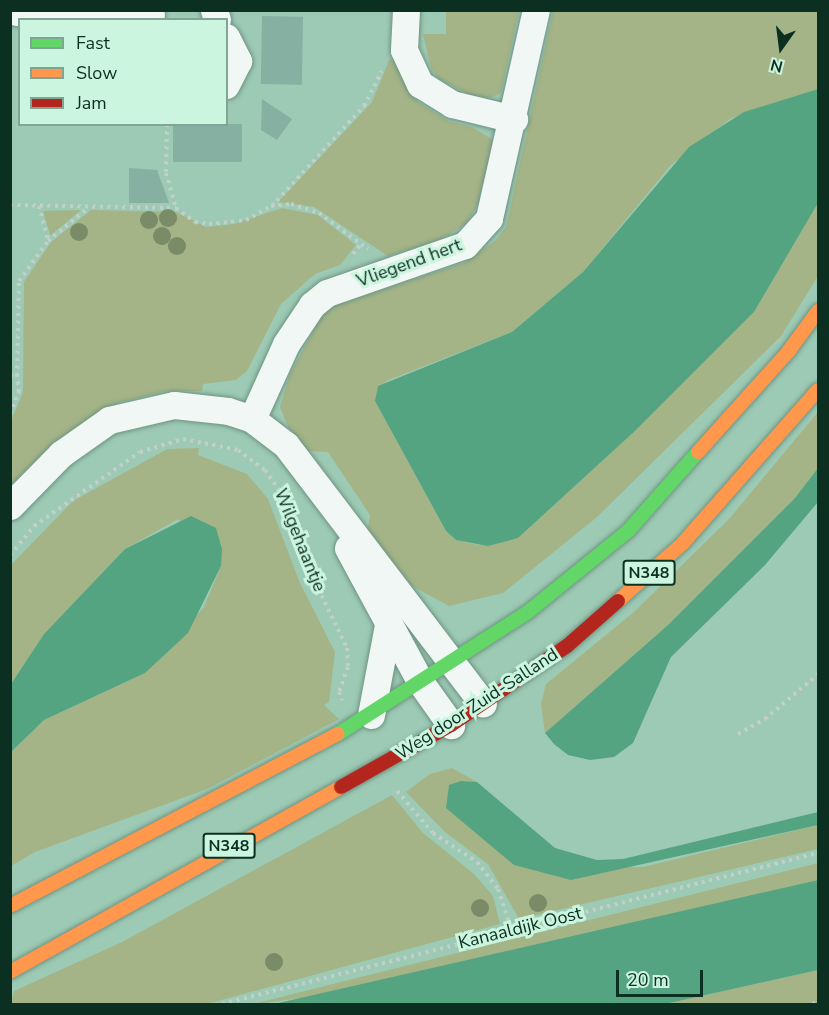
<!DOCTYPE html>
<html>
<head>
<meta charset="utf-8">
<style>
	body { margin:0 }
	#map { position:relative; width:829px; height:1015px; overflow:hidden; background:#9dcab4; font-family:"Nunito Sans",sans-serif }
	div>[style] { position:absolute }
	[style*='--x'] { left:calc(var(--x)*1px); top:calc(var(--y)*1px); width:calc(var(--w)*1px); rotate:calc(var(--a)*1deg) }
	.green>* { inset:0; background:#a4b487 }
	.water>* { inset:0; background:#54a482 }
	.building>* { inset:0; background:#86b0a2; transform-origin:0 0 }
	.path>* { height:4px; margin-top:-2px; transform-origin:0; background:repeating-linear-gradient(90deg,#c2d0c9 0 3px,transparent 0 7.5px) }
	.roads { filter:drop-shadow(0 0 2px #6e9382) drop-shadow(0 0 2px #6e9382) }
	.street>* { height:27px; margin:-13.5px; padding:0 13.5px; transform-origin:13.5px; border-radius:13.5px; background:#f0f7f4 }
	.fast>* { height:14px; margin:-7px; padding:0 7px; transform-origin:7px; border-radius:7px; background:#63d668 }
	.slow>* { height:14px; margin:-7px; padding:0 7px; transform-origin:7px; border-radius:7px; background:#ff974d }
	.jam>* { height:14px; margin:-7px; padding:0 7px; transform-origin:7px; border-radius:7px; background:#b3261e }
	.trees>* { width:18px; height:18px; margin:-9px; border-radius:50%; background:#7a8b67 }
	span { translate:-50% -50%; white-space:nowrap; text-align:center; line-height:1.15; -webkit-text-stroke:6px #ccf5df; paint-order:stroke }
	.shield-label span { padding:2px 4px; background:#ccf5df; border:2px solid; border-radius:4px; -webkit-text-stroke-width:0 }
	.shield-label { font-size:16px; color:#0b3021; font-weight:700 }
	.street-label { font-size:18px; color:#0b3021 }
	.frame { position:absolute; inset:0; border:12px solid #0b3021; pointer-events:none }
	.legend { position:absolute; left:18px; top:18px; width:210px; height:108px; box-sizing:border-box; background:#ccf5df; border:2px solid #7fa693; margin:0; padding:8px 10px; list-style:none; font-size:18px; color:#0b3021 }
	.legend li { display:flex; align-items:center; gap:12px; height:30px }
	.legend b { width:30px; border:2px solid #7fa693 }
	.north { position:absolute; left:751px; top:18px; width:60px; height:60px; -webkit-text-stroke:4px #ccf5df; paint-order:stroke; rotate:194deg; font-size:16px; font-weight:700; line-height:24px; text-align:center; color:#0b3021 }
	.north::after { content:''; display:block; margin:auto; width:21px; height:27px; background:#0b3021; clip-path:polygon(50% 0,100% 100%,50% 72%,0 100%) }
	.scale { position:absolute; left:616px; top:970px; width:87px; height:27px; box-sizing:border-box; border:3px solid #0b3021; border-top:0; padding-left:8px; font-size:18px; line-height:21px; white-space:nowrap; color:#0b3021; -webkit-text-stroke:4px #ccf5df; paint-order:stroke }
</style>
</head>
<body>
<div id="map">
	<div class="green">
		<div style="clip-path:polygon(446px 11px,519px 11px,501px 93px,490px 98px,470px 95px,438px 78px,431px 68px,423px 34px,446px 34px)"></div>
		<div style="clip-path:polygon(553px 11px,818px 11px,818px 89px,730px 119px,671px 165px,583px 272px,512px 332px,386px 381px,375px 401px,446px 531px,456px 540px,479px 545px,518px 538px,636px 430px,754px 312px,818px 203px,818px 276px,781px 336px,597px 517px,503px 593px,449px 606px,412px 586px,367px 535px,370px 515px,328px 452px,309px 451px,289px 429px,280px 407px,290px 374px,322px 315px,338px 304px,464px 263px,495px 241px,506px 227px)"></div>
		<div style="clip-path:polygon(394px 59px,418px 102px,448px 121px,472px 127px,493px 140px,479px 202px,467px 223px,442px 239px,388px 256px,314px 207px,278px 202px,372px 102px,389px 60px)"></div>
		<div style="clip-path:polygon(282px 208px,318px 215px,356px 245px,340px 265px,315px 274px,281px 304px,247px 371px,236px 380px,203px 384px,202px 391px,166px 391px,118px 403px,56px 443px,11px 484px,11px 421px,23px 392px,24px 282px,51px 242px,91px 210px,176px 212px,206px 227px,234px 224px)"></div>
		<div style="clip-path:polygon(81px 210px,51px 235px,50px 235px,43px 211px)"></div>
		<div style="clip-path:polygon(818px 412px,818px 468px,795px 498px,668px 625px,545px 733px,541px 704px,546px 684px,634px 612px,729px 519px)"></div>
		<div style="clip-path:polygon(199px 448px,198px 455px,247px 474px,268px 499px,300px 583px,335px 652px,329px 702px,324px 705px,339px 719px,207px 789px,35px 852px,11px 866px,11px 752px,44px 720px,145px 673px,204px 607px,221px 566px,178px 519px,125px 549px,44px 634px,11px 684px,11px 565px,73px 501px,167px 449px)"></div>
		<div style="clip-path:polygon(452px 768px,477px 782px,461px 781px,514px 865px,643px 867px,818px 825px,818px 849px,519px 919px,488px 864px,446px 833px,406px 792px,430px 774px)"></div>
		<div style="clip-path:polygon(392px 795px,423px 833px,474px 874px,493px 896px,500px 924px,207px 1004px,11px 1004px,14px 991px,122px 942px)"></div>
		<div style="clip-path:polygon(818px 863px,818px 880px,318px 996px,253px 1004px)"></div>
		<div style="clip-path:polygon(818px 970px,818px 1004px,665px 1004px)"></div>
	</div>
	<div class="water">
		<div style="clip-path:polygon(818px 89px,818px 203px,754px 312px,636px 430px,518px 538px,488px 546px,456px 540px,446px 531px,375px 401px,378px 386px,512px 332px,583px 272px,689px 147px,744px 112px)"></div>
		<div style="clip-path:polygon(818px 468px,818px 502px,765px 565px,671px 657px,633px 743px,614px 757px,590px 760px,568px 755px,554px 744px,545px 733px,668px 625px,795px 498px)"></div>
		<div style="clip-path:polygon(191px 516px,216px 528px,222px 549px,221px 566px,188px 633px,145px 673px,44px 720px,11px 752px,11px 684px,44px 634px,125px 549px)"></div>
		<div style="clip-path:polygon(461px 781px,477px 782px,555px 848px,597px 860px,623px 859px,818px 812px,818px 825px,571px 880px,514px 865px,446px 808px,449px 785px)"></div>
		<div style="clip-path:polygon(818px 880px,818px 970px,665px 1004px,274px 1004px)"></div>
	</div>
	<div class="building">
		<div style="left:262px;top:16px;width:41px;height:68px;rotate:1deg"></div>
		<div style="clip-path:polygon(262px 99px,292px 119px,277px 140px,261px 130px)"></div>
		<div style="left:173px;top:124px;width:69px;height:38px"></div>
		<div style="clip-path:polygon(129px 168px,157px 170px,169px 203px,129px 203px)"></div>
	</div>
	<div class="path">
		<div style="--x:167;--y:124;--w:49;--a:91.2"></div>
		<div style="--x:166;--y:173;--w:36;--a:74"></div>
		<div style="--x:10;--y:205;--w:166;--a:1"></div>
		<div style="--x:176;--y:208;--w:24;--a:36"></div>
		<div style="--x:195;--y:222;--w:14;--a:8"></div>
		<div style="--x:209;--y:224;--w:37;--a:-6"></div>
		<div style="--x:246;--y:220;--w:29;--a:-29"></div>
		<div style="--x:271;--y:206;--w:20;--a:-6"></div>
		<div style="--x:291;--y:204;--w:29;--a:18"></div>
		<div style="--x:319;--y:213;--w:61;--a:36.3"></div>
		<div style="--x:39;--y:206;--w:35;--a:75"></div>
		<div style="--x:272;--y:206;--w:136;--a:-47.4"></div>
		<div style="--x:364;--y:106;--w:39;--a:-63"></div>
		<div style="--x:353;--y:254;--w:14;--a:-51"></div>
		<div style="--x:10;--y:375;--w:7;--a:8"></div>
		<div style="--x:17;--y:376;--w:95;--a:-88.8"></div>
		<div style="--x:19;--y:281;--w:49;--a:-54.1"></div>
		<div style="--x:48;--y:241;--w:52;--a:-39.5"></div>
		<div style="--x:10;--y:414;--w:24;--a:-68"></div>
		<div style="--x:19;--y:392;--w:16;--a:-97"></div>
		<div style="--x:10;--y:555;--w:38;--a:-50"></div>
		<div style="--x:34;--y:526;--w:129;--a:-34.9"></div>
		<div style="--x:140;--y:452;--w:45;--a:-16.8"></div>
		<div style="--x:183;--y:439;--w:56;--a:11.3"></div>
		<div style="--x:238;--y:450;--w:34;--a:37"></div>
		<div style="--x:265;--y:470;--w:40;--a:55.1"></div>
		<div style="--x:288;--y:503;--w:83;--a:71.1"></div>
		<div style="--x:315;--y:582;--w:73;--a:64.1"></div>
		<div style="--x:347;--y:648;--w:19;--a:87"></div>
		<div style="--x:348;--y:667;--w:27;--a:110"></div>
		<div style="--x:339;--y:692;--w:9;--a:69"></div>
		<div style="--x:738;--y:734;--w:31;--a:-29"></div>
		<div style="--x:765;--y:719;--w:70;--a:-40.3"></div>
		<div style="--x:397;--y:791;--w:55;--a:49.4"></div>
		<div style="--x:433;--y:833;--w:53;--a:33.4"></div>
		<div style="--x:477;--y:862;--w:34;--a:52"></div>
		<div style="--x:498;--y:889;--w:42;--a:72"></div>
		<div style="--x:222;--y:1004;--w:615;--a:-14.22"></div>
		<div style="--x:812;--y:1004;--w:6;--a:-9"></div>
	</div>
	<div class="roads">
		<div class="street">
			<div style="--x:214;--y:10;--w:10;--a:73"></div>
			<div style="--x:406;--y:10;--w:40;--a:92.9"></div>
			<div style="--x:404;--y:50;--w:38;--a:65"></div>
			<div style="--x:420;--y:84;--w:38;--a:32"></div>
			<div style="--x:452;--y:104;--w:64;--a:13.6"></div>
			<div style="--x:16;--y:12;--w:135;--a:1.3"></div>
			<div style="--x:226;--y:37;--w:27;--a:63"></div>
			<div style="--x:238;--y:61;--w:27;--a:117"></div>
			<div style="--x:252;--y:419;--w:82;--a:-65.6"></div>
			<div style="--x:286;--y:344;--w:47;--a:-56.3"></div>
			<div style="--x:312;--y:305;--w:19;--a:-39"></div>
			<div style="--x:327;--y:293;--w:146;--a:-19.2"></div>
			<div style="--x:465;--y:245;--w:36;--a:-48"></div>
			<div style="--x:489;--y:218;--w:213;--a:-77.3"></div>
			<div style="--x:10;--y:506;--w:73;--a:-45.6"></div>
			<div style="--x:61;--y:454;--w:59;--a:-35.3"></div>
			<div style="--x:109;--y:420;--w:67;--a:-13"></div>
			<div style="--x:174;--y:405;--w:54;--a:6.3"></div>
			<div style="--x:228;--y:411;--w:25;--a:18"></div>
			<div style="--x:252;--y:419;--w:43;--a:37.4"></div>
			<div style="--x:286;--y:445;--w:325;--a:52.7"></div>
			<div style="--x:348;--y:548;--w:153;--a:61.6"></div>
			<div style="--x:421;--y:683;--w:52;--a:54.5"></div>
			<div style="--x:371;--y:715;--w:92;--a:-79.3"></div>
		</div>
		<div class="fast">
			<div style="--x:338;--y:734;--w:226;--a:-32.7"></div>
			<div style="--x:528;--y:612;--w:129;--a:-39"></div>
			<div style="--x:628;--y:531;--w:106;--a:-48.5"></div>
		</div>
		<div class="slow">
			<div style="--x:698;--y:452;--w:135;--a:-48"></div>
			<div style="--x:788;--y:352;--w:51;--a:-53.8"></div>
			<div style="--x:618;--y:601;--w:87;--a:-41.7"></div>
			<div style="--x:683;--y:543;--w:204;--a:-48.6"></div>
			<div style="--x:10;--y:906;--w:370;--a:-27.7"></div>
			<div style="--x:10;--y:972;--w:379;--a:-29.2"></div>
		</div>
		<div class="jam">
			<div style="--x:341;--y:787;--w:126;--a:-29.4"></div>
			<div style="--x:451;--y:725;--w:140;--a:-34.3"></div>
			<div style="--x:567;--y:646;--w:68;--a:-41.4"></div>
		</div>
	</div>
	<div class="trees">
		<div style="left:168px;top:218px"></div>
		<div style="left:149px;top:220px"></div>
		<div style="left:79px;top:232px"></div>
		<div style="left:162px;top:236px"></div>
		<div style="left:177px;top:246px"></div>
		<div style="left:538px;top:903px"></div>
		<div style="left:480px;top:908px"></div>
		<div style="left:274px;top:962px"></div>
	</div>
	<div class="shield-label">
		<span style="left:649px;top:573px">N348</span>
		<span style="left:229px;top:846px">N348</span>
	</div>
	<div class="street-label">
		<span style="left:409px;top:263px;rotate:-20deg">Vliegend hert</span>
		<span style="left:300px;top:540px;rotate:68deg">Wilgehaantje</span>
		<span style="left:477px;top:704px;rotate:-33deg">Weg door Zuid-Salland</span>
		<span style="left:520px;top:928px;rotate:-14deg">Kanaaldijk Oost</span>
	</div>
	<div class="frame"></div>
	<ul class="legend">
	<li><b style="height:8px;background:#63d668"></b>Fast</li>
	<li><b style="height:8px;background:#ff974d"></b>Slow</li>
	<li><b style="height:8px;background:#b3261e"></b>Jam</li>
	</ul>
	<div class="north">N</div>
	<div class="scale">20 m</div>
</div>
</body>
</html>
